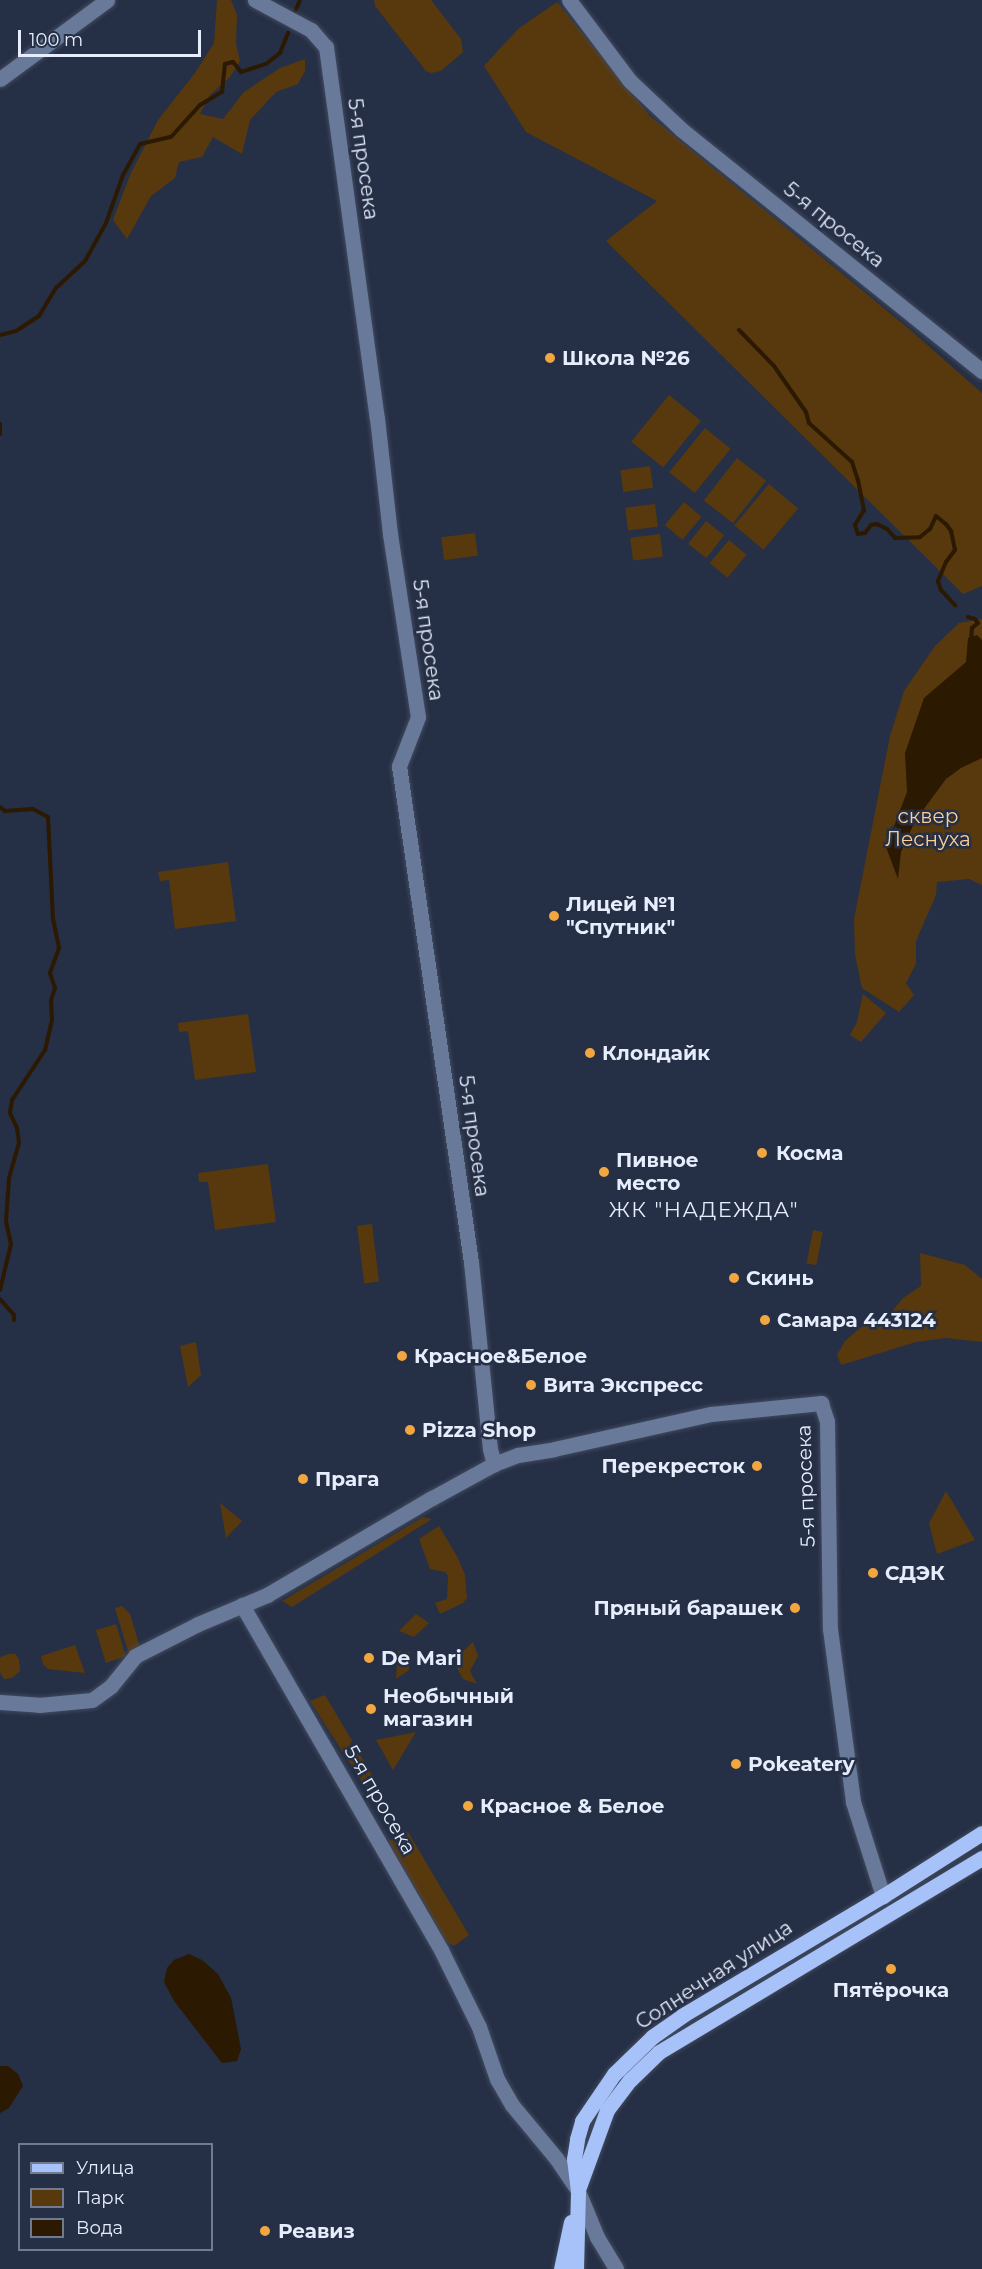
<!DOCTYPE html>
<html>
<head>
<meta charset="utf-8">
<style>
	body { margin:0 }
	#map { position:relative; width:982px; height:2269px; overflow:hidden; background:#252f45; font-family:Montserrat,sans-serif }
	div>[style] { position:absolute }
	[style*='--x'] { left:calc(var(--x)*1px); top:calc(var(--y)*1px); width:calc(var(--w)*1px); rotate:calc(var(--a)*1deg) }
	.green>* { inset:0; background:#58390d; transform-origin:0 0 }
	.water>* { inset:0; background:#2c1901 }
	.stream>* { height:4px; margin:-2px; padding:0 2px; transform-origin:2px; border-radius:2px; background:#2c1901 }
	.roads { filter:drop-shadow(0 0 2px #404a5f) drop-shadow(0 0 2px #404a5f) }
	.minor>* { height:15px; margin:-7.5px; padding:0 7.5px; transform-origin:7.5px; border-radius:7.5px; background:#69799a }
	.major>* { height:15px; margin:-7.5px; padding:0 7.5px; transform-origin:7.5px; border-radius:7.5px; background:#a7c1f9 }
	.dots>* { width:16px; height:16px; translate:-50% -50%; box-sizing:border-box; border:3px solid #252f45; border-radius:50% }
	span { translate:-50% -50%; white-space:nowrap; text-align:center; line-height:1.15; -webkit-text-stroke:5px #252f45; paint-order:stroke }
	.street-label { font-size:20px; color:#e6edfc }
	.poi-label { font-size:20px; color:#e6edfc; font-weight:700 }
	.left { translate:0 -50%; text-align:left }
	.right { translate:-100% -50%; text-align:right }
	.park-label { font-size:20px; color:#fecd94 }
	.neighbourhood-label { font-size:21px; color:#e6edfc; letter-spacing:1.5px }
	.legend { position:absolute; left:18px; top:2143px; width:195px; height:108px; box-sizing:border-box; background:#252f45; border:2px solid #727b8e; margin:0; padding:8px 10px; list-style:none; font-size:18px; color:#e6edfc }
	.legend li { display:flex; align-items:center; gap:12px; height:30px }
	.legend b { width:30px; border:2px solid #727b8e }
	.scale { position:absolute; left:18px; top:30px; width:183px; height:27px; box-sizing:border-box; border:3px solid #e6edfc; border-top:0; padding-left:8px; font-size:18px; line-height:21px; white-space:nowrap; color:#e6edfc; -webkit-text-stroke:4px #252f45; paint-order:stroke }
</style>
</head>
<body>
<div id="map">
	<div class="green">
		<div style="clip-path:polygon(217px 0,231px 0,237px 15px,236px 44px,240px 61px,230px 77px,209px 96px,200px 114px,223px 119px,244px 92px,280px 68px,305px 59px,305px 71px,298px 84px,276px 92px,250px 120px,242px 154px,213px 137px,202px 157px,179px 162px,175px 178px,151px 196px,127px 239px,113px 220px,130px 175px,158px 120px,195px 73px,214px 43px)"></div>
		<div style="clip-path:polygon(374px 0,431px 0,461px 39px,463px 52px,441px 71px,431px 73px,426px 71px,375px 6px)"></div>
		<div style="clip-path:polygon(557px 2px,650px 116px,908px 328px,982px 393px,982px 586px,963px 594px,606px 241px,657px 201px,526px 132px,484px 66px,518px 29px)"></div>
		<div style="left:669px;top:395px;width:41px;height:60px;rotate:39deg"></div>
		<div style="left:705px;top:428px;width:33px;height:57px;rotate:39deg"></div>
		<div style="left:737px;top:458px;width:37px;height:54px;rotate:38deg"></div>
		<div style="left:650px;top:466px;width:22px;height:30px;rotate:82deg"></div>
		<div style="left:769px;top:484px;width:38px;height:54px;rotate:40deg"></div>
		<div style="left:684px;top:502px;width:23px;height:30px;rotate:40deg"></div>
		<div style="left:655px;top:504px;width:23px;height:30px;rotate:83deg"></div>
		<div style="left:706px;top:521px;width:23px;height:29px;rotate:38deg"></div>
		<div style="left:475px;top:533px;width:23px;height:34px;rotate:83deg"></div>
		<div style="left:660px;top:534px;width:23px;height:30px;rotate:83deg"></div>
		<div style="left:729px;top:540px;width:23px;height:30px;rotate:40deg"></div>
		<div style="clip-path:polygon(982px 619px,982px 885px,969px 879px,937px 882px,936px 895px,916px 941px,916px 964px,906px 983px,914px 995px,899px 1012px,862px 988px,855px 955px,854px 919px,890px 736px,904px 691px,935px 646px,959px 623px)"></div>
		<div style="clip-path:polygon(228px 862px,236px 921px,175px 929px,169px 880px,160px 881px,158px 872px)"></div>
		<div style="clip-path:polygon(863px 994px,886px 1013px,861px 1042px,850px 1035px,857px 1022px)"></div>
		<div style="clip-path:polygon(248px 1014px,256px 1072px,195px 1080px,188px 1031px,179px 1032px,178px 1023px)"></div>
		<div style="clip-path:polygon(268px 1164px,276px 1222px,215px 1230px,208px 1182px,199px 1182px,198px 1173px)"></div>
		<div style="left:372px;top:1224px;width:58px;height:15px;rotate:83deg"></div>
		<div style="left:813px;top:1230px;width:10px;height:34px;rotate:11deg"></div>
		<div style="clip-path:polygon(920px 1253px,965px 1265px,982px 1279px,982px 1342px,946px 1338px,916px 1342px,841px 1365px,837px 1355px,845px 1341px,861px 1327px,893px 1310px,903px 1298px,921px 1286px)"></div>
		<div style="clip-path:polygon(196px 1342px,201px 1375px,188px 1387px,180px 1346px)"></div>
		<div style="clip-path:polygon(946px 1491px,975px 1540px,937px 1554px,929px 1523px)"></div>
		<div style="clip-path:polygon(220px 1503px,242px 1521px,226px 1538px)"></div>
		<div style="clip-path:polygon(423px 1517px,432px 1519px,292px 1607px,282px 1601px)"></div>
		<div style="clip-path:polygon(439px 1526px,458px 1558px,465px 1575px,467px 1598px,463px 1603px,440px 1614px,435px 1603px,447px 1599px,448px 1576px,445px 1572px,430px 1569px,419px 1539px)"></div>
		<div style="clip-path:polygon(122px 1606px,130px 1614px,140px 1647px,129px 1654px,115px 1608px)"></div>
		<div style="clip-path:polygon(416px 1614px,429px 1623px,414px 1637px,399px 1631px)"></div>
		<div style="left:116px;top:1624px;width:34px;height:21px;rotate:73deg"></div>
		<div style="clip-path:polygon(473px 1642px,478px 1656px,470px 1671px,477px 1684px,463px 1679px,457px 1668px,458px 1656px)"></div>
		<div style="clip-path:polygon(75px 1645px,85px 1673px,48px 1669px,43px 1664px,41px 1656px)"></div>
		<div style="clip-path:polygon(398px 1651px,410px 1652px,409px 1670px,396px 1679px)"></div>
		<div style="clip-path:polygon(9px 1654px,15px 1654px,19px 1659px,20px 1671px,12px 1678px,4px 1679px,0 1672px,0 1657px)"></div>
		<div style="clip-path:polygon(325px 1695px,375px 1780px,365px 1787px,310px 1701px)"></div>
		<div style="clip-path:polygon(416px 1732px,393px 1770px,376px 1740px)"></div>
		<div style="clip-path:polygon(408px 1832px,469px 1935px,454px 1946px,446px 1941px,388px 1841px)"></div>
	</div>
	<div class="water">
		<div style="clip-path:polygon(977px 635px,982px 640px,982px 758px,961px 768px,946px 779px,915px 821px,901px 852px,898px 879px,886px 847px,907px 792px,905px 753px,924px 698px,966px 662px,968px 638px)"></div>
		<div style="clip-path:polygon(189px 1954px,202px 1960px,218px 1974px,231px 1998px,241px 2049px,237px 2061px,222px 2063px,174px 2001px,164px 1982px,167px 1968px,174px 1960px)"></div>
		<div style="clip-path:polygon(0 2066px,8px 2066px,18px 2074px,23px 2086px,9px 2108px,0 2113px)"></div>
	</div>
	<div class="stream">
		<div style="--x:294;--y:14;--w:15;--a:-67"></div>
		<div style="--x:739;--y:330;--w:50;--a:45.8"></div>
		<div style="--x:774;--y:366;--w:56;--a:55.2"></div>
		<div style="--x:806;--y:412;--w:11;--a:75"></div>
		<div style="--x:809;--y:423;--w:58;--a:42.2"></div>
		<div style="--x:852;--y:462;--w:19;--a:72"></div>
		<div style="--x:858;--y:480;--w:31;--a:79"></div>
		<div style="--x:864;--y:510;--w:17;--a:121"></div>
		<div style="--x:855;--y:525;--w:9;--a:72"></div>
		<div style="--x:858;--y:534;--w:7;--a:-8"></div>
		<div style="--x:865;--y:533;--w:10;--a:-53"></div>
		<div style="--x:871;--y:525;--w:6;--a:-9"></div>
		<div style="--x:877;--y:524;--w:11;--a:27"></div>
		<div style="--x:887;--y:529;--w:12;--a:48"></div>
		<div style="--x:895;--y:538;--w:25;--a:-2"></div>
		<div style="--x:920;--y:537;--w:13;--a:-39"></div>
		<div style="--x:930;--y:529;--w:14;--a:-65"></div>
		<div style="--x:936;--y:516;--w:13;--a:39"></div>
		<div style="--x:946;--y:524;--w:9;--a:54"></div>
		<div style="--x:951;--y:531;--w:19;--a:78"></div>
		<div style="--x:955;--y:550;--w:15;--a:127"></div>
		<div style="--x:946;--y:562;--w:21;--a:113"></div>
		<div style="--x:938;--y:581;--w:9;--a:72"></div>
		<div style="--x:941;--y:590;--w:21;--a:47"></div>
		<div style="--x:0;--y:335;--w:16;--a:-14"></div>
		<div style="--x:16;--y:331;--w:27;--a:-33"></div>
		<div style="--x:39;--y:316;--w:33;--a:-59"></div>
		<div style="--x:56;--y:288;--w:40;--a:-43"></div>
		<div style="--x:85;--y:261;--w:43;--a:-61.1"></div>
		<div style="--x:106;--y:223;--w:51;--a:-70.5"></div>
		<div style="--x:123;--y:175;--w:35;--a:-61"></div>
		<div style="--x:140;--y:144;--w:32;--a:-13"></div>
		<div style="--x:171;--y:137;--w:43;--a:-47.8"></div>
		<div style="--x:200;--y:105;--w:26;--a:-31"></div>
		<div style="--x:222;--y:92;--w:28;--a:-84"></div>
		<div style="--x:225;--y:64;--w:8;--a:-14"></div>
		<div style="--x:233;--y:62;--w:13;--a:51"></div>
		<div style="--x:241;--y:72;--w:26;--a:-18"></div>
		<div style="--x:266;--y:64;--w:18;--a:-38"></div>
		<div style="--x:280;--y:53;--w:22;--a:-68"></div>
		<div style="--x:0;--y:424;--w:10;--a:90"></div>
		<div style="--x:968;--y:617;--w:7;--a:16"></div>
		<div style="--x:975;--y:619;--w:5;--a:53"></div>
		<div style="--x:978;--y:623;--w:8;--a:140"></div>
		<div style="--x:972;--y:628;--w:12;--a:95"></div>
		<div style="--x:0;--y:807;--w:6;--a:39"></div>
		<div style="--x:5;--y:811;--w:28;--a:-4"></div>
		<div style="--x:33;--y:809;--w:17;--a:28"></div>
		<div style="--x:48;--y:817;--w:102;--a:87.2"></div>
		<div style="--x:53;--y:919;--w:30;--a:78"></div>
		<div style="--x:59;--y:948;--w:27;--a:110"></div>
		<div style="--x:50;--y:973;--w:16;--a:72"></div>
		<div style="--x:55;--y:988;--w:13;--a:108"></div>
		<div style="--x:51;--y:1000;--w:20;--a:87"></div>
		<div style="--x:52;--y:1020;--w:31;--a:103"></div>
		<div style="--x:45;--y:1050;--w:60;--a:123.4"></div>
		<div style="--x:12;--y:1100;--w:13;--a:99"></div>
		<div style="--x:10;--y:1113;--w:17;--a:65"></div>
		<div style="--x:17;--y:1128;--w:15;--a:82"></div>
		<div style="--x:19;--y:1143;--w:37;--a:106"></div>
		<div style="--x:9;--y:1179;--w:42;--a:94.1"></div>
		<div style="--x:6;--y:1221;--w:24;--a:78"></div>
		<div style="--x:11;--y:1244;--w:47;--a:103.4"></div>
		<div style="--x:0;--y:1299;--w:21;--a:49"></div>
		<div style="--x:14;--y:1315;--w:5;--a:90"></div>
	</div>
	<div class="roads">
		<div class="minor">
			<div style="--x:255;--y:0;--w:64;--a:28.2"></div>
			<div style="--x:311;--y:30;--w:23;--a:49"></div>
			<div style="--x:326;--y:47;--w:374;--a:82.2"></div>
			<div style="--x:377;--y:418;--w:117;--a:83.6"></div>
			<div style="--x:390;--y:534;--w:185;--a:81.3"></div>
			<div style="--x:418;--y:717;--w:53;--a:111.2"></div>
			<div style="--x:399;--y:766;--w:501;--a:81.74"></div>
			<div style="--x:471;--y:1262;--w:188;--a:84.2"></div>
			<div style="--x:490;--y:1449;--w:16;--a:75"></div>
			<div style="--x:569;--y:0;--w:101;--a:53"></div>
			<div style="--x:630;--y:81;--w:71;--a:43.3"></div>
			<div style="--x:682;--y:130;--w:385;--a:38.8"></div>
			<div style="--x:0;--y:79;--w:133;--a:-36.4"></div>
			<div style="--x:242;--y:1605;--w:398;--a:60"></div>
			<div style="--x:441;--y:1950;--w:86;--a:63.7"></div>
			<div style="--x:479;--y:2027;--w:55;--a:70.9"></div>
			<div style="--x:497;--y:2079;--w:30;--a:60"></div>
			<div style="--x:512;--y:2105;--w:69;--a:50.3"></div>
			<div style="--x:556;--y:2158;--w:40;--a:56"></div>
			<div style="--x:578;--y:2191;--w:50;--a:67.6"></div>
			<div style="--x:597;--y:2237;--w:37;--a:59"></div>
			<div style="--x:0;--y:1702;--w:39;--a:4"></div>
			<div style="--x:39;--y:1705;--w:53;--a:-5.4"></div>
			<div style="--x:92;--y:1700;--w:24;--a:-36"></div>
			<div style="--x:111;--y:1686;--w:38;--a:-51"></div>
			<div style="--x:135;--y:1656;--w:71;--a:-26.9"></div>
			<div style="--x:198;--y:1624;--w:75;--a:-22.8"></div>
			<div style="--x:267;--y:1595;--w:191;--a:-30.5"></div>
			<div style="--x:432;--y:1498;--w:71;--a:-28.7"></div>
			<div style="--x:494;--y:1464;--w:26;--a:-21"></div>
			<div style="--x:518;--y:1455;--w:36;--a:-9"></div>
			<div style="--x:554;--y:1449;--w:161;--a:-12.6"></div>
			<div style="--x:711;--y:1414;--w:111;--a:-5.7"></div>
			<div style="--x:821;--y:1403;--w:19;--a:72"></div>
			<div style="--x:827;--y:1421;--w:208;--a:89.2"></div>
			<div style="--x:830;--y:1629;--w:175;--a:82.4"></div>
			<div style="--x:853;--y:1802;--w:99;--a:72.3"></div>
		</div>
		<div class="major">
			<div style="--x:579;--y:2187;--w:82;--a:-70"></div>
			<div style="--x:607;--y:2110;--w:38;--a:-53"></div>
			<div style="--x:630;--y:2080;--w:40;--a:-44"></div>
			<div style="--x:659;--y:2052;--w:377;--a:-31"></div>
			<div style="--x:561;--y:2269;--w:48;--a:-78"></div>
			<div style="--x:576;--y:2269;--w:78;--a:-88.5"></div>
			<div style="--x:578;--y:2191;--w:32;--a:-97"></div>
			<div style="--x:574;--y:2159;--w:20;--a:-81"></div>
			<div style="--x:577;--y:2139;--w:19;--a:-74"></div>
			<div style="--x:582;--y:2121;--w:57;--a:-55.8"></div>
			<div style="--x:614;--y:2074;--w:53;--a:-44.2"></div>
			<div style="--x:652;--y:2037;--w:38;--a:-35"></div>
			<div style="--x:683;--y:2015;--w:233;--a:-30.8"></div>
			<div style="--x:883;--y:1896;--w:117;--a:-32.5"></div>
		</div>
	</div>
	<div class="dots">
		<div style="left:550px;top:358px;background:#f1a640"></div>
		<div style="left:554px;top:916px;background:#f1a640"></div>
		<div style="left:590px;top:1053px;background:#f1a640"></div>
		<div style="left:762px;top:1153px;background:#f1a640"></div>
		<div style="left:604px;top:1172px;background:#f1a640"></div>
		<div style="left:734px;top:1278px;background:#f1a640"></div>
		<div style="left:765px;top:1320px;background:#f1a640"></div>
		<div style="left:402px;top:1356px;background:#f1a640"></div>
		<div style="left:531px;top:1385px;background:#f1a640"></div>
		<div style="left:410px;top:1430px;background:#f1a640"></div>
		<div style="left:757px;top:1466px;background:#f1a640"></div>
		<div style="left:303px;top:1479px;background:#f1a640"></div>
		<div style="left:873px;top:1573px;background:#f1a640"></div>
		<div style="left:795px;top:1608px;background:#f1a640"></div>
		<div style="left:369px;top:1658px;background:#f1a640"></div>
		<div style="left:371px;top:1709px;background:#f1a640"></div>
		<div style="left:736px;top:1764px;background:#f1a640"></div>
		<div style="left:468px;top:1806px;background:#f1a640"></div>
		<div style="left:891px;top:1969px;background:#f1a640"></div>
		<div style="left:265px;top:2231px;background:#f1a640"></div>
	</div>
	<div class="street-label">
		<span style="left:363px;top:159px;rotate:82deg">5-я просека</span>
		<span style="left:834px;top:225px;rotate:39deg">5-я просека</span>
		<span style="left:428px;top:640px;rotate:82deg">5-я просека</span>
		<span style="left:474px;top:1136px;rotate:82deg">5-я просека</span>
		<span style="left:806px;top:1486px;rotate:-92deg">5-я просека</span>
		<span style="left:380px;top:1800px;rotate:60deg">5-я просека</span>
		<span style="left:714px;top:1975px;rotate:-33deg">Солнечная улица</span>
	</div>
	<div class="poi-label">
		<span class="left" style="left:562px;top:358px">Школа №26</span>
		<span class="left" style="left:566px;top:916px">Лицей №1<br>"Спутник"</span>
		<span class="left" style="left:602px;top:1053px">Клондайк</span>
		<span class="left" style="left:776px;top:1153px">Косма</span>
		<span class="left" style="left:616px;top:1172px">Пивное<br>место</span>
		<span class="left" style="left:746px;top:1278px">Скинь</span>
		<span class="left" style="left:777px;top:1320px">Самара 443124</span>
		<span class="left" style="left:414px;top:1356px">Красное&amp;Белое</span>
		<span class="left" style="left:543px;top:1385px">Вита Экспресс</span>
		<span class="left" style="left:422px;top:1430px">Pizza Shop</span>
		<span class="right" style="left:745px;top:1466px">Перекресток</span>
		<span class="left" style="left:315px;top:1479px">Прага</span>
		<span class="left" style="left:885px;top:1573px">СДЭК</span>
		<span class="right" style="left:783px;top:1608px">Пряный барашек</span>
		<span class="left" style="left:381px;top:1658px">De Mari</span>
		<span class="left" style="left:383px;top:1708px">Необычный<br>магазин</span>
		<span class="left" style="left:748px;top:1764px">Pokeatery</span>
		<span class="left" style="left:480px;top:1806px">Красное &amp; Белое</span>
		<span style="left:891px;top:1990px">Пятёрочка</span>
		<span class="left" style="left:278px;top:2231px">Реавиз</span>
	</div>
	<div class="park-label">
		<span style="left:928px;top:828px">сквер<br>Леснуха</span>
	</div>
	<div class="neighbourhood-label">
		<span style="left:704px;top:1210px">ЖК "НАДЕЖДА"</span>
	</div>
	<ul class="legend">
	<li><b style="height:8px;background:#a7c1f9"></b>Улица</li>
	<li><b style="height:16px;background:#58390d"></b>Парк</li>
	<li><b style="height:16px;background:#2c1901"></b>Вода</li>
	</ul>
	<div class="scale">100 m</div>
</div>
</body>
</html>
